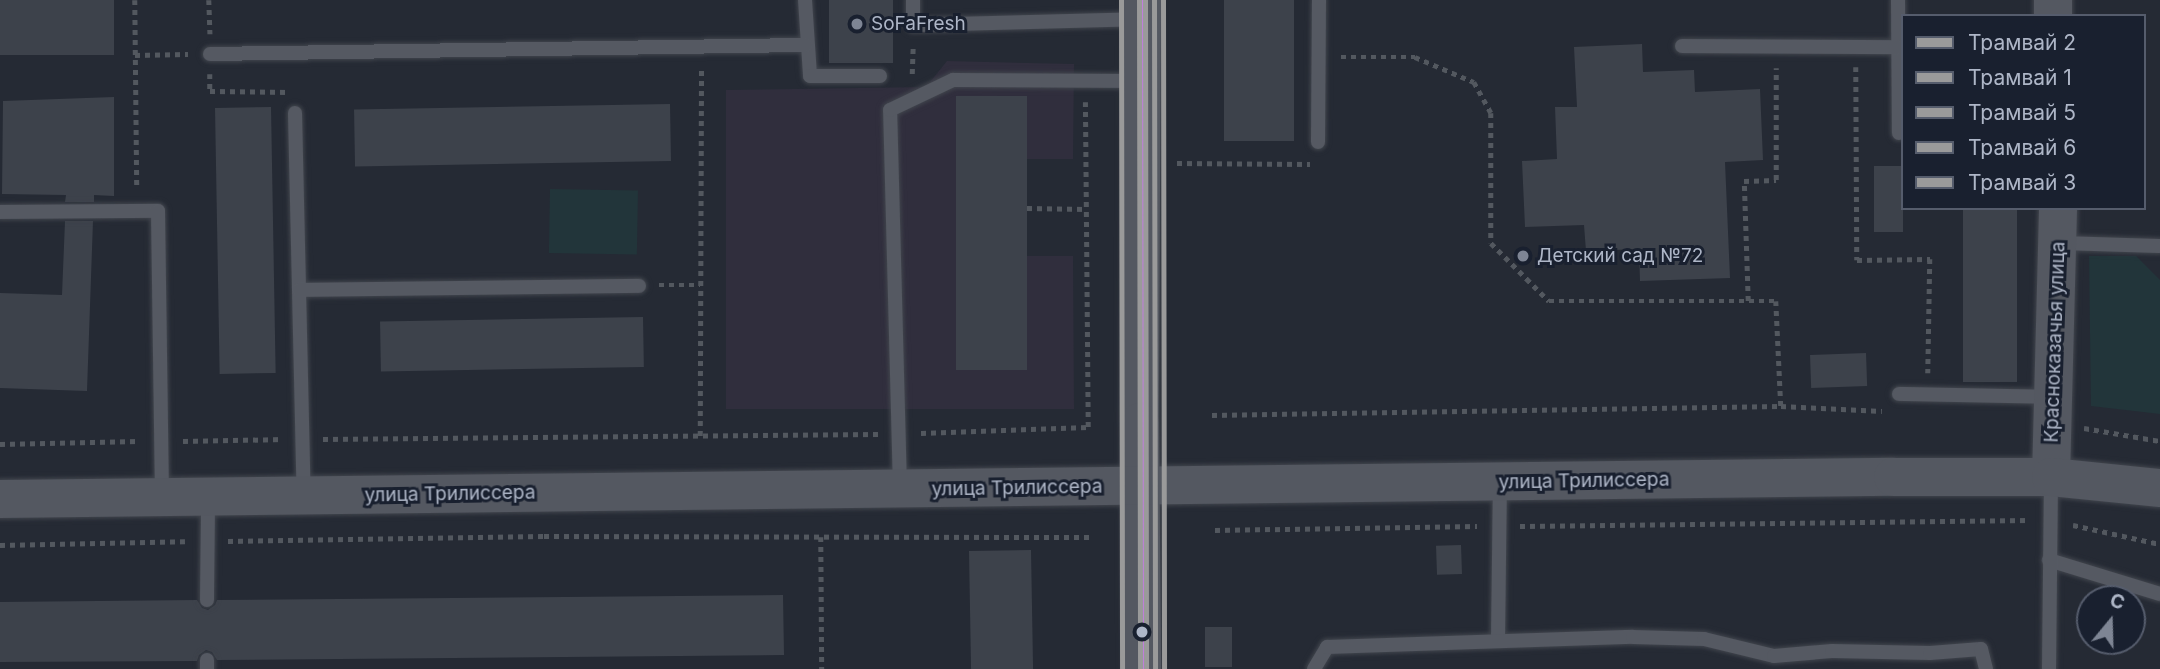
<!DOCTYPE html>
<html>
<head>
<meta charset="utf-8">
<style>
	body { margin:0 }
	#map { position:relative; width:2160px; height:669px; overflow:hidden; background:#252a34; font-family:Inter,sans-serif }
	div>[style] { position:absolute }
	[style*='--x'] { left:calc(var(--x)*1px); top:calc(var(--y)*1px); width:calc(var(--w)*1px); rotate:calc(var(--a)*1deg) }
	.medical>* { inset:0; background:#302e3d }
	.green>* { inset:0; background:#22353a; transform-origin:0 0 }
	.building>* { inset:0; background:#3d424b; transform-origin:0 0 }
	.path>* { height:4.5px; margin-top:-2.25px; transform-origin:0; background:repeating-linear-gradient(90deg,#53585f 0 5px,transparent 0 10px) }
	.roads { filter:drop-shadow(0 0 2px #41454d) drop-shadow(0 0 2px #41454d) }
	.lane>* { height:14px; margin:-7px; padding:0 7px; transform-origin:7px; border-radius:7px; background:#555962 }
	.secondary>* { height:38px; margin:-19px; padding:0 19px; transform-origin:19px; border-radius:19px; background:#545861 }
	.bus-1>* { height:5px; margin:-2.5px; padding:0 2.5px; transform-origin:2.5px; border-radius:2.5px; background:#c07fdc }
	.tram-1>* { height:5px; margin:-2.5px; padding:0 2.5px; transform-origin:2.5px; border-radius:2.5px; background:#9a9a9a }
	.tram-2>* { height:5px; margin:-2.5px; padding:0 2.5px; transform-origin:2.5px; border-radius:2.5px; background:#9a9a9a }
	.tram-3>* { height:5px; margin:-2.5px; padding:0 2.5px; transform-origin:2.5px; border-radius:2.5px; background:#9a9a9a }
	.tram-4>* { height:5px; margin:-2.5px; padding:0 2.5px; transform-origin:2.5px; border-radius:2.5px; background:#9a9a9a }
	.tram-5>* { height:5px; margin:-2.5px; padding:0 2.5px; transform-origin:2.5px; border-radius:2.5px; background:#9a9a9a }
	.dots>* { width:19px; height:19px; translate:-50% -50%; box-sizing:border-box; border:4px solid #19202f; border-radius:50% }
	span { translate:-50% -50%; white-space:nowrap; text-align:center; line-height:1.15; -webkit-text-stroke:6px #19202f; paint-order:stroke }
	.poi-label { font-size:19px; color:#aeb6c7 }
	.left { translate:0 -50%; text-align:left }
	.street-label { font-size:19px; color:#aeb6c7 }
	.legend { position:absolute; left:1901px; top:14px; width:245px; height:196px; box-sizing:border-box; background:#19202f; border:2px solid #555c6c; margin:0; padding:9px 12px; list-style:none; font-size:21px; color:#aeb6c7 }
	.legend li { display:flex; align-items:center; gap:14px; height:35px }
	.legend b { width:35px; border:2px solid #555c6c }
	.north { position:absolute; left:2076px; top:585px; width:70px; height:70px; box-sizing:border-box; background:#19202f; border:2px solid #555c6c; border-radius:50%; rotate:19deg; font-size:19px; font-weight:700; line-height:28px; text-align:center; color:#aeb6c7 }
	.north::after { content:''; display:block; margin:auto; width:24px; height:32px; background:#7e8594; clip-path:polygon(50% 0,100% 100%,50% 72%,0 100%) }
</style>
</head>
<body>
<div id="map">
	<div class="medical">
		<div style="clip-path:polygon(947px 61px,1074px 64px,1073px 159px,1027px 159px,1026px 256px,1073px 256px,1074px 409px,726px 409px,726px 90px,926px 87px)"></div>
	</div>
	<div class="green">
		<div style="left:550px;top:189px;width:88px;height:64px;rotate:1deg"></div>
		<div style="clip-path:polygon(2089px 256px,2136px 256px,2160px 280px,2160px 414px,2091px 406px)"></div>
	</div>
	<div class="building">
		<div style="left:0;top:0;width:114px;height:55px"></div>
		<div style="left:829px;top:0;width:64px;height:63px"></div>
		<div style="left:1224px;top:0;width:70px;height:141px"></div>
		<div style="clip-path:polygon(1642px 44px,1643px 72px,1694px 70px,1695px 92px,1760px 89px,1763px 160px,1725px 162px,1730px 278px,1640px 281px,1639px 249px,1586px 251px,1584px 225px,1525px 227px,1522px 161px,1557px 159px,1555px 107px,1577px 107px,1574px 47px)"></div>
		<div style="left:956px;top:96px;width:71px;height:274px"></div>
		<div style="clip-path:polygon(114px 97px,114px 196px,94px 195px,94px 202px,65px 202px,66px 195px,2px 194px,3px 101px)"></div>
		<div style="left:670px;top:104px;width:57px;height:316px;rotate:89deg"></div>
		<div style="left:271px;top:107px;width:266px;height:56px;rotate:89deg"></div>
		<div style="left:1874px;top:166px;width:29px;height:66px"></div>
		<div style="left:1963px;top:208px;width:54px;height:174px"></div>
		<div style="clip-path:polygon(65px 221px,93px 221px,87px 391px,0 388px,0 293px,62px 295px)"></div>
		<div style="left:643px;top:317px;width:50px;height:263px;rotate:89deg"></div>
		<div style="left:1866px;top:353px;width:33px;height:56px;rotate:88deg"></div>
		<div style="left:1461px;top:545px;width:29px;height:25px;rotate:88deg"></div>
		<div style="left:1031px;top:550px;width:119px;height:62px;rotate:89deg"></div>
		<div style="clip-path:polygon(783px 595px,784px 655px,217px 660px,212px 652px,206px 650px,199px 655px,197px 661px,0 662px,0 602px,197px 600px,202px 608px,208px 610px,215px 605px,217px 600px)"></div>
		<div style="left:1205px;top:627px;width:27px;height:40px"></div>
	</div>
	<div class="path">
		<div style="--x:135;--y:0;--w:188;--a:89.4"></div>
		<div style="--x:209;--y:0;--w:34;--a:88"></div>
		<div style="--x:135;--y:55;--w:53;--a:-1.1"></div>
		<div style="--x:1341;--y:57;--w:74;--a:0"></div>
		<div style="--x:1415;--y:57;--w:64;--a:23"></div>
		<div style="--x:1474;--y:82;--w:35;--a:61"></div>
		<div style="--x:1491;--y:113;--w:130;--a:90"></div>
		<div style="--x:1491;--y:243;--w:82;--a:45"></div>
		<div style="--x:1549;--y:301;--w:227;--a:0"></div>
		<div style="--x:1776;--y:301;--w:105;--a:87.3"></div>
		<div style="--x:1856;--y:67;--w:193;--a:89.7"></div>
		<div style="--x:1857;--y:260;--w:73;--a:-0.8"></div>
		<div style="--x:1930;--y:259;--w:114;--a:91"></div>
		<div style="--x:210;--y:74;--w:17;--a:90"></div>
		<div style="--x:210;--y:91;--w:79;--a:0.7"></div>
		<div style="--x:912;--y:74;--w:29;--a:-88"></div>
		<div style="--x:1177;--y:163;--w:133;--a:0.4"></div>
		<div style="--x:1027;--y:208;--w:59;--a:1"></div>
		<div style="--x:659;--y:285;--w:41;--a:0"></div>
		<div style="--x:1748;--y:301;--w:120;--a:-91.9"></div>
		<div style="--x:1744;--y:181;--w:32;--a:-2"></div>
		<div style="--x:1776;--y:180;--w:112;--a:-90"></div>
		<div style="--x:1212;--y:415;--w:569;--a:-0.91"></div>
		<div style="--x:1781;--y:406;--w:101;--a:2.8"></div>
		<div style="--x:2084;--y:428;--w:77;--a:9.7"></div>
		<div style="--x:921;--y:433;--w:167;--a:-2.1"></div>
		<div style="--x:1088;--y:427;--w:325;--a:-90.5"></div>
		<div style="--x:700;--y:436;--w:368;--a:-89.8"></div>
		<div style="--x:323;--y:439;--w:555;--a:-0.52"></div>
		<div style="--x:183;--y:441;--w:100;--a:-1.1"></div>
		<div style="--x:0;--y:444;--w:139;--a:-1.2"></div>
		<div style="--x:2073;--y:525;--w:89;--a:12.3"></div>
		<div style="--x:1520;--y:526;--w:510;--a:-0.67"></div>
		<div style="--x:1215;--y:530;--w:262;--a:-0.9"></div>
		<div style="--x:821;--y:537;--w:132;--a:89.6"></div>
		<div style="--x:228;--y:541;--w:316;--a:-0.9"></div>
		<div style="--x:544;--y:536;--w:545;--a:0.11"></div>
		<div style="--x:0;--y:545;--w:185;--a:-1.2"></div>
	</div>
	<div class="roads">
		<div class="lane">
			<div style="--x:805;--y:0;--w:76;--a:86.2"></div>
			<div style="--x:810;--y:76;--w:70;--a:0"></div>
			<div style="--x:913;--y:0;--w:25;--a:90"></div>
			<div style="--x:913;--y:25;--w:226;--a:-1.5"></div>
			<div style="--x:1898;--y:0;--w:133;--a:89.6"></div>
			<div style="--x:1682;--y:46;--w:217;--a:0.3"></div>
			<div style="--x:210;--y:54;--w:596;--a:-0.87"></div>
			<div style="--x:295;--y:113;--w:382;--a:88.7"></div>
			<div style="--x:1318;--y:142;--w:142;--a:-89.6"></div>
			<div style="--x:0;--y:212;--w:158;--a:-0.4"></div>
			<div style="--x:158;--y:211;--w:285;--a:89.2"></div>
			<div style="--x:2060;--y:243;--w:100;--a:1.7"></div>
			<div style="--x:299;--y:290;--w:340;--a:-0.7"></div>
			<div style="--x:1899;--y:394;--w:153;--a:1.1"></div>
			<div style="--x:900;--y:488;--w:378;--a:-91.5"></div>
			<div style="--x:890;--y:110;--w:70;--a:-25.5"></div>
			<div style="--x:953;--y:80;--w:187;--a:0.3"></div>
			<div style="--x:2049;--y:560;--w:116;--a:17"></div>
			<div style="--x:207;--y:600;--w:103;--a:-89.4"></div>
			<div style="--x:1498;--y:640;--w:157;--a:-89.3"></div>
			<div style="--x:207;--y:669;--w:9;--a:-90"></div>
			<div style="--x:1314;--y:669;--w:26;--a:-59"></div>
			<div style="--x:1327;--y:647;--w:306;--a:-1.9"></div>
			<div style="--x:1633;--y:637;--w:71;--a:1.6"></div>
			<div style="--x:1704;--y:639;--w:72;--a:13.7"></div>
			<div style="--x:1774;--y:656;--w:58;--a:-4.9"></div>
			<div style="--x:1832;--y:651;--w:98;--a:1.2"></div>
			<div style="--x:1930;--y:653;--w:51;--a:-4.5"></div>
			<div style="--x:1981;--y:649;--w:21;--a:76"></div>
			<div style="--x:2049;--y:669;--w:191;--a:-89.4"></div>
		</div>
		<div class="secondary">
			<div style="--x:1142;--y:0;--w:422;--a:90.3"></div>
			<div style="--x:1140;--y:422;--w:247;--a:89.5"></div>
			<div style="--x:2053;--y:0;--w:16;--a:90"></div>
			<div style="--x:2051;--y:477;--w:269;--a:-88.5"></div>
			<div style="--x:0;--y:499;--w:1893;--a:-0.67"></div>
			<div style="--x:1893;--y:477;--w:158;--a:0"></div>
			<div style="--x:2051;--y:477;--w:110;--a:5.8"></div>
		</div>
	</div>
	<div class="bus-1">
		<div style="--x:1142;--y:0;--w:669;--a:90"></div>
	</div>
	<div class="tram-1">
		<div style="--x:1154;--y:0;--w:669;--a:89.91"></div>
	</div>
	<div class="tram-2">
		<div style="--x:1145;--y:0;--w:669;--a:89.91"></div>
	</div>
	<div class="tram-3">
		<div style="--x:1163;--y:0;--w:669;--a:89.91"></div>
	</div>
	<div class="tram-4">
		<div style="--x:1121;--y:0;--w:669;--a:89.91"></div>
	</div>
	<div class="tram-5">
		<div style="--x:1139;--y:0;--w:669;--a:89.91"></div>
	</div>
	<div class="dots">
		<div style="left:857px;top:24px;background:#7e8594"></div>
		<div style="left:1523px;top:256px;background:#7e8594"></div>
		<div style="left:1142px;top:632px;background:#aeb6c7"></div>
	</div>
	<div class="poi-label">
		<span class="left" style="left:871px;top:24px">SoFaFresh</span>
		<span class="left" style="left:1537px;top:256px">Детский сад №72</span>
	</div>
	<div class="street-label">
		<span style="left:2055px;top:342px;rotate:-88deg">Красноказачья улица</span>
		<span style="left:1584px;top:481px;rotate:-1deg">улица Трилиссера</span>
		<span style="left:1017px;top:488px;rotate:-1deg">улица Трилиссера</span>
		<span style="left:450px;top:494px;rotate:-1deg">улица Трилиссера</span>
	</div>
	<ul class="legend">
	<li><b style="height:9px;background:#9a9a9a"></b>Трамвай 2</li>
	<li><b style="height:9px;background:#9a9a9a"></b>Трамвай 1</li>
	<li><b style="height:9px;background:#9a9a9a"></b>Трамвай 5</li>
	<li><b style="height:9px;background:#9a9a9a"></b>Трамвай 6</li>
	<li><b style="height:9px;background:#9a9a9a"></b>Трамвай 3</li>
	</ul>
	<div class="north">С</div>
</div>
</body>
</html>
